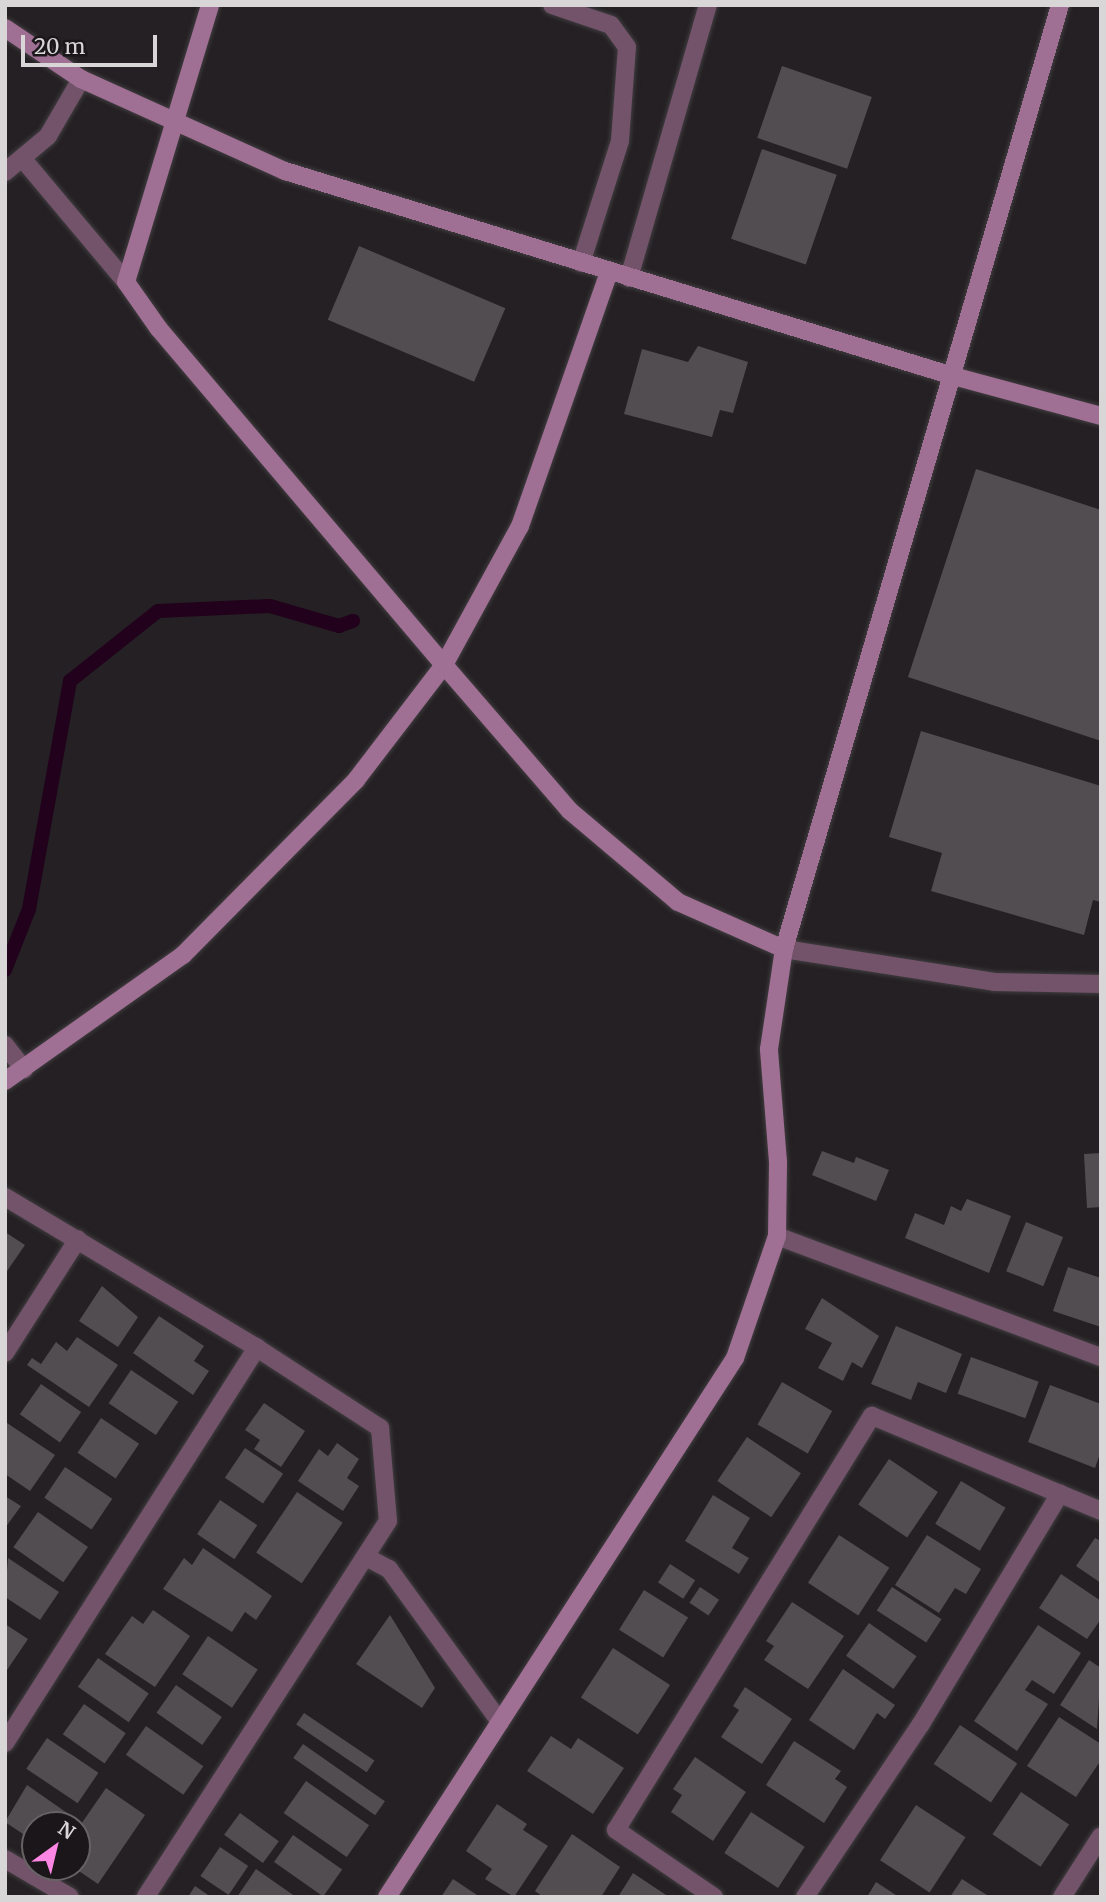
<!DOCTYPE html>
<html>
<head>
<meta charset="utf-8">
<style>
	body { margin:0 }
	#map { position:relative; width:1106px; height:1902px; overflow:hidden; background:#242023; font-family:Merriweather,serif }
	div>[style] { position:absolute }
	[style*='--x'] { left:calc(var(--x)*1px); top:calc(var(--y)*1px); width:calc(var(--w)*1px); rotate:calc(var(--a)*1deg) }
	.stream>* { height:14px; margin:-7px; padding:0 7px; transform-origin:7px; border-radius:7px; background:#21011b }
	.building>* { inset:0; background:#524d51; transform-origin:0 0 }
	.roads { filter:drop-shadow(0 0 2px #413d40) drop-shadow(0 0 2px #413d40) }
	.lane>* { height:18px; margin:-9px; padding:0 9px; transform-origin:9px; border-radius:9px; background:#72536a }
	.street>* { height:18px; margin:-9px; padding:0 9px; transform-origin:9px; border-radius:9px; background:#72536a }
	.secondary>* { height:18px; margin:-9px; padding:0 9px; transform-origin:9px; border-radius:9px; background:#a06f94 }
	span { translate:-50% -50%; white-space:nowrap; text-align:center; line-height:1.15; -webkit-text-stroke:5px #1b1619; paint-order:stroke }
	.frame { position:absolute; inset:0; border:7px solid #d9d6d8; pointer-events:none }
	.north { position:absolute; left:21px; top:1811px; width:70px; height:70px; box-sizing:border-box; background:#1b1619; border:2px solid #676365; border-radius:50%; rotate:34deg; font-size:19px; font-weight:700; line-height:28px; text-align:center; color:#d9d6d8 }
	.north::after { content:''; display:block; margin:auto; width:24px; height:32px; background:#fc86e3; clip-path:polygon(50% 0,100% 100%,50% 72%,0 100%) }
	.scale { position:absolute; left:21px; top:35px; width:136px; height:32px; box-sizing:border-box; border:4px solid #d9d6d8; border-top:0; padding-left:9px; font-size:21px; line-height:24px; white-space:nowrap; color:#d9d6d8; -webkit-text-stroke:5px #1b1619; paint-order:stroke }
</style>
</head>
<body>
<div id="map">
	<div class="stream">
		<div style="--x:5;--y:970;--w:66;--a:-68.5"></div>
		<div style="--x:29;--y:909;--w:232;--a:-79.8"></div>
		<div style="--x:70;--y:681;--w:112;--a:-38.5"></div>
		<div style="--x:158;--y:611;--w:112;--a:-2.6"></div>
		<div style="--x:270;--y:606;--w:72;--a:16.2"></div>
		<div style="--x:339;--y:626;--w:15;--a:-20"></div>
	</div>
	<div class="building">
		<div style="left:782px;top:66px;width:95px;height:76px;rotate:19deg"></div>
		<div style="left:762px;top:149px;width:79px;height:95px;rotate:19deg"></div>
		<div style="left:359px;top:246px;width:159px;height:80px;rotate:23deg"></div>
		<div style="clip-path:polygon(698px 346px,748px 362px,733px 413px,720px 410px,712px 437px,624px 414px,642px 349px,688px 362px)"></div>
		<div style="clip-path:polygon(976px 469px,1101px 510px,1101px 741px,908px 677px)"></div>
		<div style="clip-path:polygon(921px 731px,1101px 786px,1101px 902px,1093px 900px,1084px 935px,931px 891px,942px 853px,889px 837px)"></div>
		<div style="clip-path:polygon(822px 1151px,854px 1163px,856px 1157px,889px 1170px,876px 1201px,812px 1175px)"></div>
		<div style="clip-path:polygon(1101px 1153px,1101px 1207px,1087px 1208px,1084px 1154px)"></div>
		<div style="clip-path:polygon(967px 1199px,1011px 1216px,989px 1273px,905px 1238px,915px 1213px,944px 1225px,951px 1206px,961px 1211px)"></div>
		<div style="left:1026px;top:1222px;width:40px;height:53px;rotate:22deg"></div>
		<div style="clip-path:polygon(5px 1232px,25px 1245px,5px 1274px)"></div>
		<div style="clip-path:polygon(1068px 1267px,1101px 1278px,1101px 1327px,1053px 1311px)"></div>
		<div style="clip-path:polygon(102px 1286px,138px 1317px,118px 1347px,79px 1321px)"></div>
		<div style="clip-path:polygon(822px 1298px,879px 1336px,862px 1368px,852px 1362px,843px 1381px,818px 1368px,832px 1343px,805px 1329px)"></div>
		<div style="clip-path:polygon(159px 1316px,204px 1346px,194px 1361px,209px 1371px,193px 1395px,133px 1353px)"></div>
		<div style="clip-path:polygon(896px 1326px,962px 1354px,946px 1393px,918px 1382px,911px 1400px,871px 1384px)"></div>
		<div style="clip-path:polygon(77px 1337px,118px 1365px,89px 1407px,27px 1365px,32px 1358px,41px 1364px,56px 1342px,67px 1351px)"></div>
		<div style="left:971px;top:1357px;width:72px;height:39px;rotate:20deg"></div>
		<div style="left:131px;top:1370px;width:57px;height:40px;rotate:34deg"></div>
		<div style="left:782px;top:1382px;width:58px;height:49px;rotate:30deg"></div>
		<div style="left:41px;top:1384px;width:49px;height:37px;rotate:35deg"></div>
		<div style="clip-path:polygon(1050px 1385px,1101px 1404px,1101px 1451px,1095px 1468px,1028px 1442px)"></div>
		<div style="clip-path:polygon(264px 1403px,305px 1431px,281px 1467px,254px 1449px,260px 1440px,245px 1430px)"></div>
		<div style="left:101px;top:1418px;width:46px;height:42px;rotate:34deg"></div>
		<div style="clip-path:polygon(7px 1423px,55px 1455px,30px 1491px,5px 1474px)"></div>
		<div style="left:747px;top:1437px;width:65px;height:53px;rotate:34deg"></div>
		<div style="clip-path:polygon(337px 1443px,359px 1459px,347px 1478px,359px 1486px,343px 1511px,298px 1481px,319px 1449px,328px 1456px)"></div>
		<div style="left:245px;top:1448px;width:46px;height:36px;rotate:34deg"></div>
		<div style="left:889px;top:1459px;width:59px;height:55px;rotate:34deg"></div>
		<div style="left:65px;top:1467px;width:57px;height:37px;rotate:34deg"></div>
		<div style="left:961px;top:1481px;width:52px;height:50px;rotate:31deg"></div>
		<div style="left:297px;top:1492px;width:55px;height:73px;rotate:34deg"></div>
		<div style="clip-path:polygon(713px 1495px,750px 1518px,732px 1548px,749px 1558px,739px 1574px,685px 1541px)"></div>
		<div style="clip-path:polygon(5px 1496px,21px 1506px,5px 1528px)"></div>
		<div style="left:220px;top:1500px;width:45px;height:41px;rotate:34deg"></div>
		<div style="left:38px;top:1512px;width:61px;height:43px;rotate:35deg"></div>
		<div style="left:839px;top:1535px;width:60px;height:57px;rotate:33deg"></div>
		<div style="clip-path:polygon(927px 1535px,981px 1569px,966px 1594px,955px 1588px,939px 1613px,895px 1585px)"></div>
		<div style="clip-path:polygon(1095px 1538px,1101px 1541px,1101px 1583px,1076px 1566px)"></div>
		<div style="clip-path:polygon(203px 1548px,272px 1596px,256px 1620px,245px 1612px,232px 1632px,163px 1589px,184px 1558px,192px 1565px)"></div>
		<div style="clip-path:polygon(8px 1558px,59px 1592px,40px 1620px,5px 1597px)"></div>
		<div style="left:670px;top:1564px;width:30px;height:22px;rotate:33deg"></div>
		<div style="clip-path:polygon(1061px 1574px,1101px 1601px,1101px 1619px,1087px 1639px,1039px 1608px)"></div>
		<div style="left:700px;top:1587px;width:23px;height:19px;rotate:34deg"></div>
		<div style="left:892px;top:1587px;width:59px;height:28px;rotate:33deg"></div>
		<div style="left:644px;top:1590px;width:52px;height:47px;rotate:32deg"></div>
		<div style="clip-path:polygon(792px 1602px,844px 1636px,808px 1689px,764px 1660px,774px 1646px,766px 1641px)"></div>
		<div style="clip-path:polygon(153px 1610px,190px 1636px,155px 1687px,105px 1654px,132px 1616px,143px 1624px)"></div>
		<div style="clip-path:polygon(390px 1615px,435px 1688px,422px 1708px,356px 1664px)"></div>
		<div style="left:869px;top:1623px;width:58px;height:40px;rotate:35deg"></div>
		<div style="clip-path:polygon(5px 1624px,28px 1639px,5px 1673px)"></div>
		<div style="clip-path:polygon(1038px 1625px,1081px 1653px,1054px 1694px,1032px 1680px,1025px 1690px,1048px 1704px,1017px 1751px,974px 1721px)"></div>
		<div style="left:208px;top:1636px;width:60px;height:46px;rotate:34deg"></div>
		<div style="left:613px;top:1648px;width:68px;height:59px;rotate:33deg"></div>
		<div style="left:98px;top:1658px;width:62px;height:35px;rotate:35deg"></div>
		<div style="clip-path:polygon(1089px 1660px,1101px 1668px,1097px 1729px,1060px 1705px)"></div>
		<div style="clip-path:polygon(843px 1669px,895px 1705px,885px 1719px,877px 1713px,854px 1750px,809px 1720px)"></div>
		<div style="left:176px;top:1685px;width:56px;height:34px;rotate:35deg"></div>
		<div style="clip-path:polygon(745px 1687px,792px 1719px,762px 1764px,721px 1737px,739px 1710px,733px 1706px)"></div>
		<div style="left:84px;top:1704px;width:51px;height:37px;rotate:35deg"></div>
		<div style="left:304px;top:1713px;width:85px;height:14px;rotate:34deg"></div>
		<div style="clip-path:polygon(1059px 1717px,1101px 1744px,1101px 1760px,1076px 1797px,1027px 1766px)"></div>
		<div style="left:960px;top:1725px;width:69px;height:47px;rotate:34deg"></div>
		<div style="left:146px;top:1726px;width:70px;height:35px;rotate:35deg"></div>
		<div style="clip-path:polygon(551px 1736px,571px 1749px,578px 1738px,624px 1768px,593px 1814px,527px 1771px)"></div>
		<div style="left:47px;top:1738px;width:62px;height:37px;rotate:34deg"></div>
		<div style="clip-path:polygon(794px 1741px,841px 1771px,835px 1779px,847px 1787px,824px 1823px,766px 1785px)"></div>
		<div style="left:303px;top:1744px;width:100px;height:17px;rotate:35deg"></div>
		<div style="clip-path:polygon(695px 1757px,746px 1792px,713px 1841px,671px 1812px,682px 1795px,673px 1789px)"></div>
		<div style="left:306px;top:1781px;width:77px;height:39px;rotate:35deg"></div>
		<div style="clip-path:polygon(27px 1785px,70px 1815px,63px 1825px,35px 1825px,35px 1842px,5px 1822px)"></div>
		<div style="clip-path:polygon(106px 1788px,145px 1815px,98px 1884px,73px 1867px,77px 1867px,77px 1830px)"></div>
		<div style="left:1021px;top:1792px;width:58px;height:51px;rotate:34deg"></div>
		<div style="clip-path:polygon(497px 1804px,527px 1824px,523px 1830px,548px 1846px,514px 1897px,485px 1879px,492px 1869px,466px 1851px)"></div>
		<div style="left:916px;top:1805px;width:59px;height:66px;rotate:33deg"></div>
		<div style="left:751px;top:1812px;width:64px;height:49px;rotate:33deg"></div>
		<div style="left:240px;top:1813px;width:48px;height:27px;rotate:36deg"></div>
		<div style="clip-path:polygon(572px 1834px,620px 1867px,601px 1897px,543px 1897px,535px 1891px)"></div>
		<div style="left:293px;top:1835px;width:60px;height:33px;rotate:35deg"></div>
		<div style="left:220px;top:1847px;width:34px;height:35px;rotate:34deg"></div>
		<div style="clip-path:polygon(256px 1869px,296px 1897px,237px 1897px)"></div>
		<div style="clip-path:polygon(633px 1873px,669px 1897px,618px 1897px)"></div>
		<div style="clip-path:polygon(453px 1879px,480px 1897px,441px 1897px)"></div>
		<div style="clip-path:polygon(962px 1879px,990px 1897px,950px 1897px)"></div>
		<div style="clip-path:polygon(876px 1882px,899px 1897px,867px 1897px)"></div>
		<div style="clip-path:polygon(195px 1886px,211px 1897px,188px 1897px)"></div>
	</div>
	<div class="roads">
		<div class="lane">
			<div style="--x:552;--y:5;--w:62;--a:18.7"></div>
			<div style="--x:611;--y:25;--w:27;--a:54"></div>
			<div style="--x:627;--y:47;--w:94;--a:94.3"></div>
			<div style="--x:620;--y:141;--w:128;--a:107.7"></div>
			<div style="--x:629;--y:278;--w:284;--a:-73.9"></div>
			<div style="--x:5;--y:1045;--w:31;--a:52"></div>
		</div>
		<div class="street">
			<div style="--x:22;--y:158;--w:162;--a:50"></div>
			<div style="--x:5;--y:172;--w:56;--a:-39.9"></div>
			<div style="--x:48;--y:136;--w:66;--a:-59.9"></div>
			<div style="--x:784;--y:949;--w:213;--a:8.9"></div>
			<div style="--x:994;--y:982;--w:107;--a:1.1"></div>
			<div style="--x:5;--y:1197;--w:294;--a:30.9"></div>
			<div style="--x:257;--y:1348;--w:147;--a:33"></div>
			<div style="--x:380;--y:1428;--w:93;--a:85.1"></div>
			<div style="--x:388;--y:1521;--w:447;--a:122.8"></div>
			<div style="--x:777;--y:1236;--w:346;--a:20.5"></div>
			<div style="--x:5;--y:1353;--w:135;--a:-57.4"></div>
			<div style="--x:368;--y:1558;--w:24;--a:28"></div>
			<div style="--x:389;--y:1569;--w:189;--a:54"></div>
			<div style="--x:5;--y:1743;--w:469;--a:-57.5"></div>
			<div style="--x:5;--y:1859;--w:75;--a:30.3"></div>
			<div style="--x:714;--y:1897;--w:119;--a:-145.6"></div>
			<div style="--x:616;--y:1830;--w:487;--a:-58.3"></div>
			<div style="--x:872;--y:1416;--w:248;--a:22.5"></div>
			<div style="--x:805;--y:1897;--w:208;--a:-56.2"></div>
			<div style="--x:921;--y:1724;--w:269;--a:-58.9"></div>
			<div style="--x:1062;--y:1897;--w:72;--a:-57.4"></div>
		</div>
		<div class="secondary">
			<div style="--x:5;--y:28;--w:92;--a:33.9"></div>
			<div style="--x:81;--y:79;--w:224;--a:24.3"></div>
			<div style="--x:285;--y:171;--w:699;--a:17.06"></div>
			<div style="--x:953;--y:376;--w:153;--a:15.1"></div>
			<div style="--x:609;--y:272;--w:269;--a:109.3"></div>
			<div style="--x:520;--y:526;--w:158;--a:118.7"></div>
			<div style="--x:444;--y:665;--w:193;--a:49.2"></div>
			<div style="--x:570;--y:811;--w:141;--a:40.1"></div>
			<div style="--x:678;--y:902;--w:116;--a:23.9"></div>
			<div style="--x:5;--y:1081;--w:218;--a:-35.3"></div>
			<div style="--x:183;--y:955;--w:246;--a:-45.3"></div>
			<div style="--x:356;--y:780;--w:145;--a:-52.6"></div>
			<div style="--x:444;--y:665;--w:441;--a:-130.3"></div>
			<div style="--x:159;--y:329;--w:57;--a:-125.1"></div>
			<div style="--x:126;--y:282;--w:289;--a:-73.1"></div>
			<div style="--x:387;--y:1897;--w:642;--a:-57.15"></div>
			<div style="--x:735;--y:1358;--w:129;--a:-71"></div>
			<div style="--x:777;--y:1236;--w:74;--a:-89.2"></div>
			<div style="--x:778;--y:1162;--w:113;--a:-94.6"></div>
			<div style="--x:769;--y:1049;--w:101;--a:-81.5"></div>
			<div style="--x:784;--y:949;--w:984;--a:-73.7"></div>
		</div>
	</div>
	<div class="frame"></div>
	<div class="north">N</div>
	<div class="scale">20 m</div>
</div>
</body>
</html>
